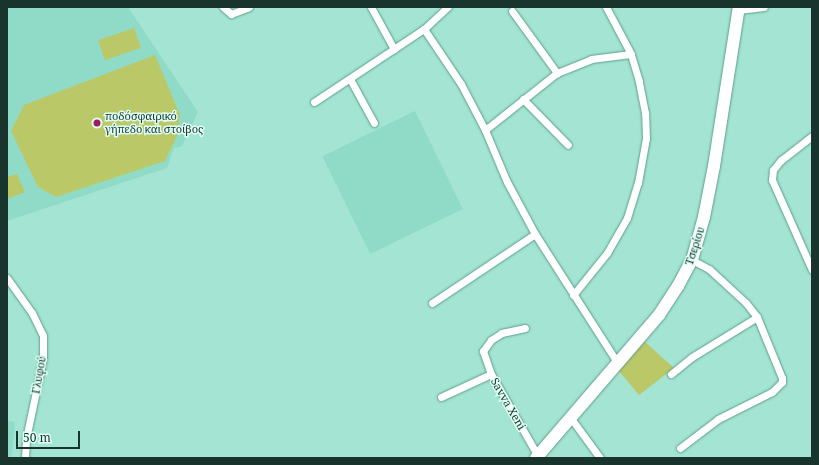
<!DOCTYPE html>
<html>
<head>
<meta charset="utf-8">
<style>
	body { margin:0 }
	#map { position:relative; width:819px; height:465px; overflow:hidden; background:#a3e4d2; font-family:"Noto Serif",serif }
	div>[style] { position:absolute }
	[style*='--x'] { left:calc(var(--x)*1px); top:calc(var(--y)*1px); width:calc(var(--w)*1px); rotate:calc(var(--a)*1deg) }
	.built>* { inset:0; background:#90dbc7; transform-origin:0 0 }
	.green>* { inset:0; background:#bac868; transform-origin:0 0 }
	.roads { filter:drop-shadow(0 0 1px #5e9e8e) drop-shadow(0 0 1px #5e9e8e) }
	.street>* { height:7px; margin:-3.5px; padding:0 3.5px; transform-origin:3.5px; border-radius:3.5px; background:#fff }
	.primary>* { height:12px; margin:-6px; padding:0 6px; transform-origin:6px; border-radius:6px; background:#fff }
	.dots>* { width:11px; height:11px; translate:-50% -50%; box-sizing:border-box; border:2px solid #defef4; border-radius:50% }
	span { translate:-50% -50%; white-space:nowrap; text-align:center; line-height:1.15; -webkit-text-stroke:3px #defef4; paint-order:stroke }
	.poi-label { font-size:11px; color:#19342d }
	.left { translate:0 -50%; text-align:left }
	.street-label { font-size:11px; color:#19342d }
	.frame { position:absolute; inset:0; border:8px solid #19342d; pointer-events:none }
	.scale { position:absolute; left:16px; top:431px; width:64px; height:18px; box-sizing:border-box; border:2px solid #19342d; border-top:0; padding-left:5px; font-size:12px; line-height:14px; white-space:nowrap; color:#19342d; -webkit-text-stroke:3px #defef4; paint-order:stroke }
</style>
</head>
<body>
<div id="map">
	<div class="built">
		<div style="clip-path:polygon(7px 7px,128px 7px,198px 112px,182px 146px,174px 148px,167px 168px,7px 221px)"></div>
		<div style="left:415px;top:111px;width:109px;height:103px;rotate:64deg"></div>
		<div style="clip-path:polygon(7px 421px,15px 422px,12px 453px,9px 458px,7px 458px)"></div>
	</div>
	<div class="green">
		<div style="left:134px;top:28px;width:21px;height:38px;rotate:71deg"></div>
		<div style="clip-path:polygon(155px 55px,180px 115px,177px 136px,165px 161px,56px 197px,38px 187px,11px 131px,24px 105px)"></div>
		<div style="clip-path:polygon(17px 174px,25px 192px,7px 199px,7px 177px)"></div>
		<div style="clip-path:polygon(644px 341px,674px 368px,639px 395px,619px 371px)"></div>
	</div>
	<div class="roads">
		<div class="street">
			<div style="--x:223;--y:7;--w:11;--a:41"></div>
			<div style="--x:231;--y:14;--w:19;--a:-21"></div>
			<div style="--x:371;--y:7;--w:48;--a:61.3"></div>
			<div style="--x:738;--y:10;--w:26;--a:-7"></div>
			<div style="--x:512;--y:11;--w:77;--a:54"></div>
			<div style="--x:424;--y:29;--w:66;--a:56.1"></div>
			<div style="--x:461;--y:84;--w:52;--a:62.4"></div>
			<div style="--x:485;--y:130;--w:56;--a:67.1"></div>
			<div style="--x:507;--y:182;--w:59;--a:61.7"></div>
			<div style="--x:535;--y:234;--w:154;--a:57.4"></div>
			<div style="--x:350;--y:79;--w:50;--a:61.4"></div>
			<div style="--x:523;--y:99;--w:64;--a:45.6"></div>
			<div style="--x:314;--y:102;--w:132;--a:-33.6"></div>
			<div style="--x:424;--y:29;--w:33;--a:-43"></div>
			<div style="--x:485;--y:130;--w:92;--a:-38.4"></div>
			<div style="--x:557;--y:73;--w:37;--a:-22"></div>
			<div style="--x:591;--y:59;--w:40;--a:-7.1"></div>
			<div style="--x:812;--y:136;--w:39;--a:142"></div>
			<div style="--x:781;--y:160;--w:13;--a:129"></div>
			<div style="--x:773;--y:170;--w:10;--a:96"></div>
			<div style="--x:772;--y:180;--w:98;--a:66"></div>
			<div style="--x:7;--y:278;--w:43;--a:54.5"></div>
			<div style="--x:32;--y:313;--w:25;--a:64"></div>
			<div style="--x:43;--y:336;--w:22;--a:90"></div>
			<div style="--x:43;--y:358;--w:83;--a:101.9"></div>
			<div style="--x:26;--y:439;--w:19;--a:93"></div>
			<div style="--x:573;--y:295;--w:54;--a:-51"></div>
			<div style="--x:607;--y:253;--w:40;--a:-60.3"></div>
			<div style="--x:627;--y:218;--w:37;--a:-73"></div>
			<div style="--x:638;--y:183;--w:46;--a:-79.9"></div>
			<div style="--x:646;--y:138;--w:25;--a:-92"></div>
			<div style="--x:645;--y:113;--w:33;--a:-101"></div>
			<div style="--x:639;--y:81;--w:28;--a:-107"></div>
			<div style="--x:631;--y:54;--w:53;--a:-118"></div>
			<div style="--x:432;--y:303;--w:124;--a:-33.8"></div>
			<div style="--x:525;--y:328;--w:24;--a:168"></div>
			<div style="--x:502;--y:333;--w:13;--a:148"></div>
			<div style="--x:491;--y:340;--w:14;--a:126"></div>
			<div style="--x:483;--y:351;--w:24;--a:71"></div>
			<div style="--x:491;--y:374;--w:95;--a:60.2"></div>
			<div style="--x:671;--y:374;--w:27;--a:-39"></div>
			<div style="--x:692;--y:357;--w:76;--a:-31.6"></div>
			<div style="--x:441;--y:397;--w:55;--a:-24.7"></div>
			<div style="--x:570;--y:417;--w:51;--a:53.8"></div>
			<div style="--x:680;--y:448;--w:48;--a:-37.3"></div>
			<div style="--x:718;--y:419;--w:60;--a:-26.6"></div>
			<div style="--x:772;--y:392;--w:14;--a:-45"></div>
			<div style="--x:782;--y:382;--w:4;--a:-90"></div>
			<div style="--x:782;--y:378;--w:66;--a:-112.3"></div>
			<div style="--x:757;--y:317;--w:18;--a:-128"></div>
			<div style="--x:746;--y:303;--w:50;--a:-137.4"></div>
			<div style="--x:709;--y:269;--w:19;--a:-152"></div>
		</div>
		<div class="primary">
			<div style="--x:536;--y:458;--w:189;--a:-49.3"></div>
			<div style="--x:659;--y:315;--w:35;--a:-57"></div>
			<div style="--x:678;--y:286;--w:30;--a:-62"></div>
			<div style="--x:692;--y:260;--w:45;--a:-74.4"></div>
			<div style="--x:704;--y:217;--w:52;--a:-78.9"></div>
			<div style="--x:714;--y:166;--w:161;--a:-81.1"></div>
		</div>
	</div>
	<div class="dots">
		<div style="left:97px;top:123px;background:#a31860"></div>
	</div>
	<div class="poi-label">
		<span class="left" style="left:105px;top:123px">ποδόσφαιρικό<br>γήπεδο και στοίβος</span>
	</div>
	<div class="street-label">
		<span style="left:695px;top:246px;rotate:-72deg">Τσερίου</span>
		<span style="left:39px;top:375px;rotate:-80deg">Γλυφού</span>
		<span style="left:508px;top:404px;rotate:60deg">Savva Xeni</span>
	</div>
	<div class="frame"></div>
	<div class="scale">50 m</div>
</div>
</body>
</html>
